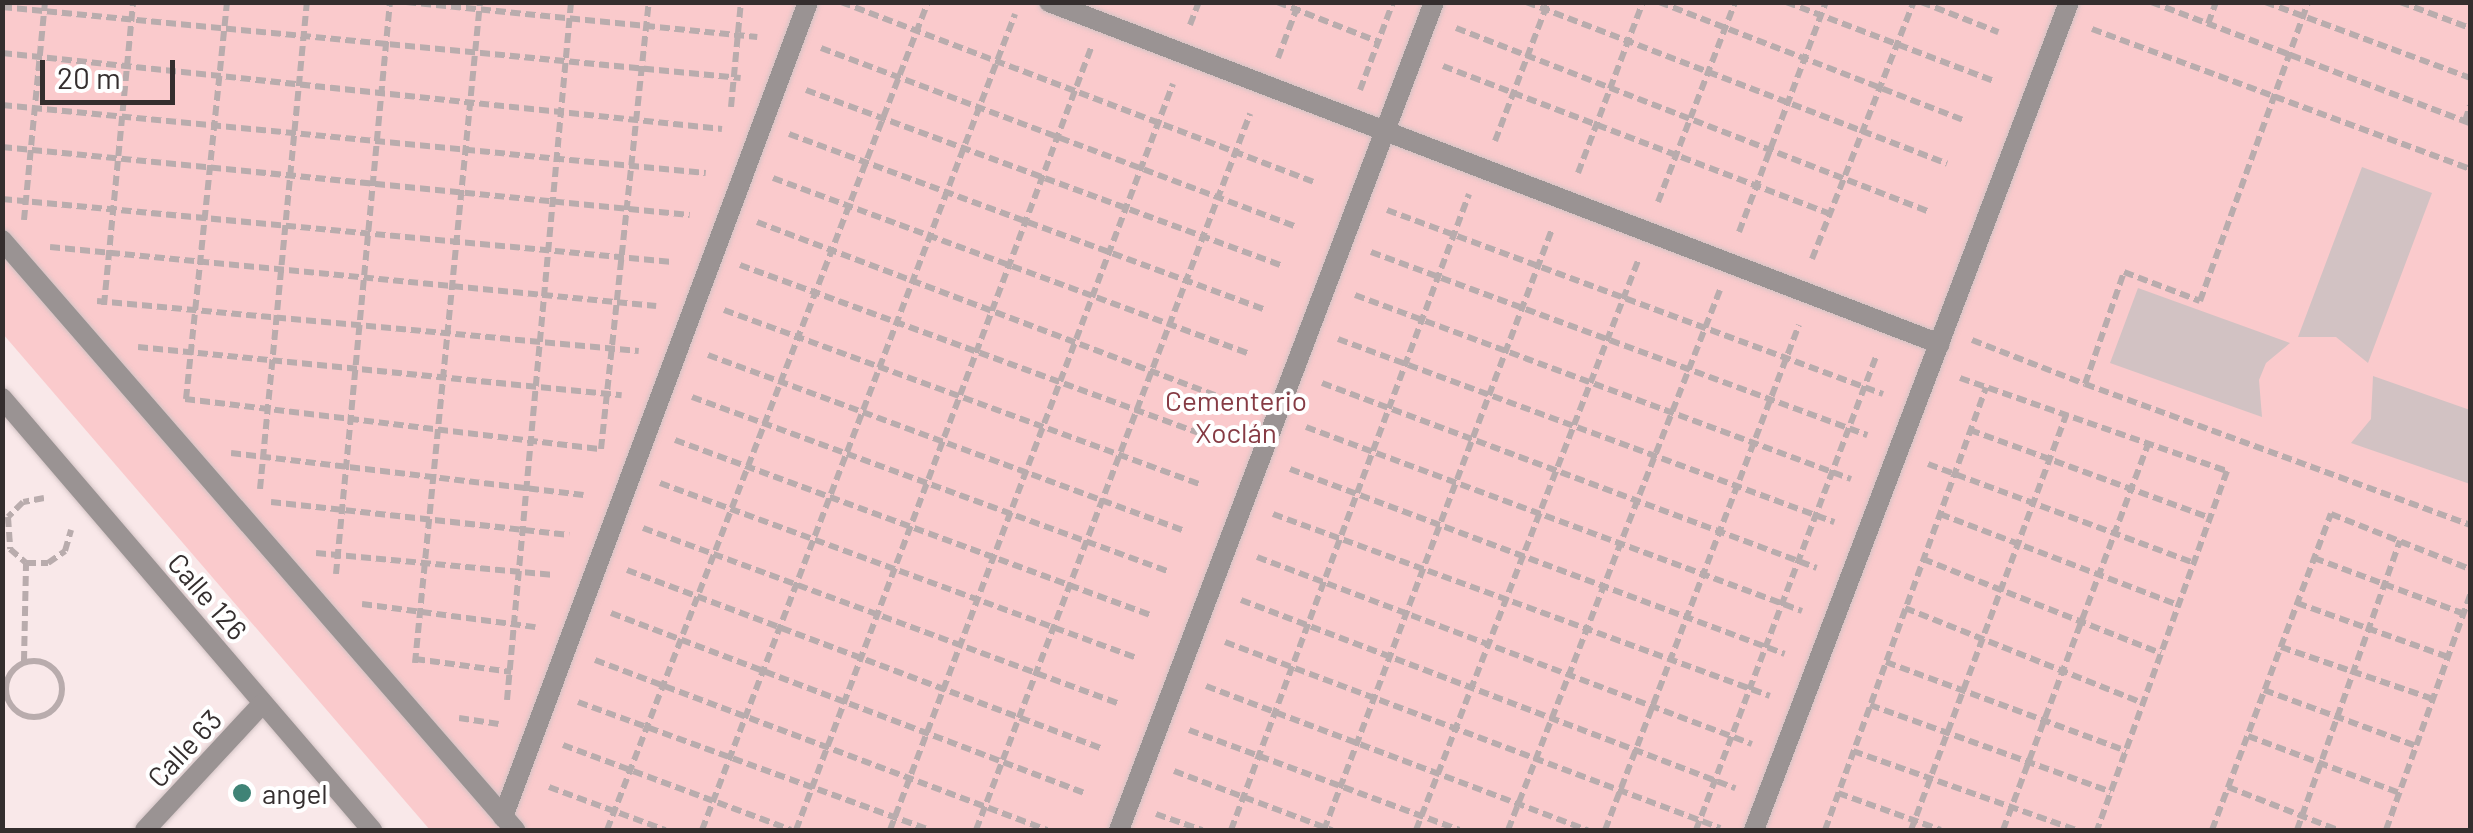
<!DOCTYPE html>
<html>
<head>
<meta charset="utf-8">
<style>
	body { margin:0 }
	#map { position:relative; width:2473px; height:833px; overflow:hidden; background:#f9e8e9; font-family:Barlow,sans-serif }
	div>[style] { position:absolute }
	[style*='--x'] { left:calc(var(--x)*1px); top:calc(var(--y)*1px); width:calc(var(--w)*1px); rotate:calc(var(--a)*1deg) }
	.green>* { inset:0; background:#facacc }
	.building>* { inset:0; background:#d2c2c3 }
	.path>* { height:6px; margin-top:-3px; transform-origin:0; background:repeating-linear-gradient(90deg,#b9acad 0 10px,transparent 0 15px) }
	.path>.ring { margin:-3px; padding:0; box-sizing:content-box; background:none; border:6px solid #b9acad; border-radius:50% }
	.roads { filter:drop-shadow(0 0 2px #d2c3c4) drop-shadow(0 0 2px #d2c3c4) }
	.lane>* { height:20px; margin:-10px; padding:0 10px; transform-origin:10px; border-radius:10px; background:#9a9393 }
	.street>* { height:20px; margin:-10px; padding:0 10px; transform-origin:10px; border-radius:10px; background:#9a9393 }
	.dots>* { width:28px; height:28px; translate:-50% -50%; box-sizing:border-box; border:5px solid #fff; border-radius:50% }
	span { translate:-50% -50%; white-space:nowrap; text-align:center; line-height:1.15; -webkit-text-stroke:8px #fff; paint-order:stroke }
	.park-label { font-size:28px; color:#863b44 }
	.street-label { font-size:28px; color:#342e2e }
	.poi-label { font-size:28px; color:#342e2e }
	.left { translate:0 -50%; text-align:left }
	.frame { position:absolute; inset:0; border:5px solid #342e2e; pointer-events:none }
	.scale { position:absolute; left:40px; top:60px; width:135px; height:45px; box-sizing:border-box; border:5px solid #342e2e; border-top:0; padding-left:12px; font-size:30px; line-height:35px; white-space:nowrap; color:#342e2e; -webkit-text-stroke:8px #fff; paint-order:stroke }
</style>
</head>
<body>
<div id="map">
	<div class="green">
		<div style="clip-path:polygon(2px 3px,2470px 3px,2470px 830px,430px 830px,3px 334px)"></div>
	</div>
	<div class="building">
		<div style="clip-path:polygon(2362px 167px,2432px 193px,2368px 363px,2336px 337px,2298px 337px)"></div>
		<div style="clip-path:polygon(2138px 288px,2290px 343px,2266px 363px,2259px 380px,2262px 417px,2110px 363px)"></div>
		<div style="clip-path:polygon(2373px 376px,2470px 410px,2470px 484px,2351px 443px,2371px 419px)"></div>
	</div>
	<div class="path">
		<div style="--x:406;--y:2;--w:353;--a:5.7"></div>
		<div style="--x:841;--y:2;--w:506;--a:20.83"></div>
		<div style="--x:1277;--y:2;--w:110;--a:21.4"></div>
		<div style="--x:1526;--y:2;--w:451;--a:21"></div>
		<div style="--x:1659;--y:2;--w:327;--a:21.2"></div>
		<div style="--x:1786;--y:2;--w:222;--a:20.8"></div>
		<div style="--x:1921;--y:2;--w:83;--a:21.3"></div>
		<div style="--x:2151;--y:2;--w:341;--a:20.8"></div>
		<div style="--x:2265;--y:2;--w:219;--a:20.3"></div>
		<div style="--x:2400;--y:2;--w:75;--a:20.4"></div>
		<div style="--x:2;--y:7;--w:742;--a:5.49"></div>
		<div style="--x:2208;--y:24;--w:23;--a:-70"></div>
		<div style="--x:1190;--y:25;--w:25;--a:-69"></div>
		<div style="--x:1456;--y:28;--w:508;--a:21.22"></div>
		<div style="--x:2092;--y:29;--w:403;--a:20.3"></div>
		<div style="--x:821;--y:48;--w:509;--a:20.61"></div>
		<div style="--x:2;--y:53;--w:724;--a:6.03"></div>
		<div style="--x:1278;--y:58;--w:60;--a:-69.4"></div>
		<div style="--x:1443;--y:66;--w:414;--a:20.9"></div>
		<div style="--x:806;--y:90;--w:508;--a:20.25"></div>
		<div style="--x:1360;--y:90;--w:94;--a:-69.4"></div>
		<div style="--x:2;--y:105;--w:707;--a:5.52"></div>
		<div style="--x:731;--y:107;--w:105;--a:-84.6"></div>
		<div style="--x:2465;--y:121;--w:16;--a:-72"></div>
		<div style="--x:789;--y:134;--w:508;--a:20.25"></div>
		<div style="--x:1495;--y:141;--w:149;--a:-69.1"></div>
		<div style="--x:2;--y:147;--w:691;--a:5.64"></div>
		<div style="--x:1578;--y:173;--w:183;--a:-69.2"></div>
		<div style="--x:773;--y:178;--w:508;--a:20.25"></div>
		<div style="--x:2;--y:199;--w:673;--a:5.37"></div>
		<div style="--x:1658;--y:202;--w:214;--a:-68.9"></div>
		<div style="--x:1387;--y:210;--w:529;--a:20.35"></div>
		<div style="--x:24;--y:220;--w:219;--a:-84.5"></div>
		<div style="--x:757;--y:222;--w:509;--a:20.71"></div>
		<div style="--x:1739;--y:232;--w:246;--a:-69.3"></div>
		<div style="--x:50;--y:247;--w:609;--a:5.56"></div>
		<div style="--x:1371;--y:252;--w:529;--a:20.25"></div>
		<div style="--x:1812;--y:259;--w:277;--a:-68.4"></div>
		<div style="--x:740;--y:265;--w:509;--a:20.11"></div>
		<div style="--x:1355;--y:295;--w:529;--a:20.35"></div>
		<div style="--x:97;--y:301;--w:544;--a:5.27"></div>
		<div style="--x:104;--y:305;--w:304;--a:-84.5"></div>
		<div style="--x:724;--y:310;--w:509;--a:20.11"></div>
		<div style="--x:1338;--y:339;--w:529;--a:20.25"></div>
		<div style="--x:1972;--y:340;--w:121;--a:21.3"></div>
		<div style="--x:2085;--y:384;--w:119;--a:-70.8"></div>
		<div style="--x:2124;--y:272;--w:81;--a:20.9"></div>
		<div style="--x:2200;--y:301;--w:318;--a:-70.1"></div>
		<div style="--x:138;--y:347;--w:486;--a:5.7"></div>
		<div style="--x:708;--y:355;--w:508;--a:20.25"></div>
		<div style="--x:1960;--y:378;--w:283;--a:19.2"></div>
		<div style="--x:2227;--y:471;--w:382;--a:109.9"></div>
		<div style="--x:1322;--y:383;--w:528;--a:20.49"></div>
		<div style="--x:2085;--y:384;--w:410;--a:20.1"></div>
		<div style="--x:692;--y:397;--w:509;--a:20.11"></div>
		<div style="--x:185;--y:399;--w:419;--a:6.9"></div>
		<div style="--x:601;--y:449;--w:450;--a:-83.9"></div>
		<div style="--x:186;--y:399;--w:399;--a:-84.1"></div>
		<div style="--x:1306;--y:427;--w:529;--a:20.35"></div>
		<div style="--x:1970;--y:430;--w:256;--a:20.1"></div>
		<div style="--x:675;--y:440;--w:509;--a:20.21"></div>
		<div style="--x:231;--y:453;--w:355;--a:6.8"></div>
		<div style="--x:1928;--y:464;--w:284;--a:20.4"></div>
		<div style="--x:1290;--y:469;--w:528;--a:20.49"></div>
		<div style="--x:660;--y:483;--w:508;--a:20.15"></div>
		<div style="--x:260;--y:489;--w:489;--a:-84.5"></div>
		<div style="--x:44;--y:498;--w:21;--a:169"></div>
		<div style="--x:23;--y:502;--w:21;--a:135"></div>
		<div style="--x:8;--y:517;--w:32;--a:86"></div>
		<div style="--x:10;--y:549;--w:21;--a:41"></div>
		<div style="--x:26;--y:563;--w:22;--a:0"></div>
		<div style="--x:48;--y:563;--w:21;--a:-35"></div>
		<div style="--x:65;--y:551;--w:22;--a:-74"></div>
		<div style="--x:271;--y:502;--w:300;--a:6.3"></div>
		<div style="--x:1273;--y:514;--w:529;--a:20.11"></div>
		<div style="--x:1940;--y:514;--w:255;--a:20.9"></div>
		<div style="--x:643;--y:528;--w:508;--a:20.25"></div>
		<div style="--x:316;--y:553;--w:239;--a:5.3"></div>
		<div style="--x:1257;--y:557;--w:529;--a:20.7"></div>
		<div style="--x:2314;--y:558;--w:166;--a:20.4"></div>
		<div style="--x:1923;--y:559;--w:256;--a:21.6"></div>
		<div style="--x:627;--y:570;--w:509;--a:20.61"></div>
		<div style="--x:336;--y:574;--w:575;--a:-84.61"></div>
		<div style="--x:1241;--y:600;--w:529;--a:20.84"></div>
		<div style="--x:2297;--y:603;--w:160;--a:19.7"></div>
		<div style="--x:362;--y:604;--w:175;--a:7.6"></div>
		<div style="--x:1905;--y:608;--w:256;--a:21.8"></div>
		<div style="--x:611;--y:613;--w:509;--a:20.82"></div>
		<div style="--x:1225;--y:642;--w:529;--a:20.59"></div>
		<div style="--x:2281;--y:647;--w:161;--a:18.9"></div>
		<div style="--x:415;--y:659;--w:97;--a:7.7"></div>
		<div style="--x:595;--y:660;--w:483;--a:20.6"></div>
		<div class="ring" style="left:6px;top:661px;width:50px;height:50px"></div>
		<div style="--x:24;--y:661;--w:98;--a:-88.8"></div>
		<div style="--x:1886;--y:662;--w:256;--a:20.3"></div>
		<div style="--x:415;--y:663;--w:664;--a:-84.38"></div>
		<div style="--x:1206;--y:686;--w:408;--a:20.7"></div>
		<div style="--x:2264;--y:690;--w:162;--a:20.2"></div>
		<div style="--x:507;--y:700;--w:701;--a:-84.76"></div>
		<div style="--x:578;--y:702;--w:374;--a:20"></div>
		<div style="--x:1870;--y:705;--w:256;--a:19.8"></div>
		<div style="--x:459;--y:718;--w:40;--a:8.5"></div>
		<div style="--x:1189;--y:730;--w:288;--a:20.3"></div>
		<div style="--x:2248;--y:736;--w:162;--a:20.6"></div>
		<div style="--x:563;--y:745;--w:243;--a:20.4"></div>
		<div style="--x:1853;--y:751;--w:237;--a:19.5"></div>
		<div style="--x:1174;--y:771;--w:169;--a:20.5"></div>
		<div style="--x:549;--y:787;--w:124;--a:20.3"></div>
		<div style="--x:2228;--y:787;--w:118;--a:21.4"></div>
		<div style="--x:1838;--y:793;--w:109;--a:19.8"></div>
		<div style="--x:1156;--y:814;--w:49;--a:19.2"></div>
		<div style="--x:607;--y:830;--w:888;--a:-68.81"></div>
		<div style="--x:702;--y:830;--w:874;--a:-69.01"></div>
		<div style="--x:796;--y:830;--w:836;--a:-69.33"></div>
		<div style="--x:890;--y:830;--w:798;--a:-69.23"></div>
		<div style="--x:976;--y:830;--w:767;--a:-69.06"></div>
		<div style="--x:1231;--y:830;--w:679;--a:-69.48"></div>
		<div style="--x:1324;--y:830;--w:643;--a:-69.22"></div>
		<div style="--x:1416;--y:830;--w:611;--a:-68.69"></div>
		<div style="--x:1508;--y:830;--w:580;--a:-68.57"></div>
		<div style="--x:1605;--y:830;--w:541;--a:-68.99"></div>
		<div style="--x:1696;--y:830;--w:509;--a:-69.18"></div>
		<div style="--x:1825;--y:830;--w:471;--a:-70"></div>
		<div style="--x:1911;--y:830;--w:443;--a:-69.5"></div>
		<div style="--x:2003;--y:830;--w:412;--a:-69.4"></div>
		<div style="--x:2212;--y:830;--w:338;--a:-69.4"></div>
		<div style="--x:2331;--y:514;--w:149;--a:21.6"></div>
		<div style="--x:2297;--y:830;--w:307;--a:-70.4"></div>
		<div style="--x:2386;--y:830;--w:250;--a:-70.3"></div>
	</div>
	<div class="roads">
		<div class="lane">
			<div style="--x:1049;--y:2;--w:954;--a:21"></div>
			<div style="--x:2;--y:240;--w:782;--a:48.99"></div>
			<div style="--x:503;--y:817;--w:870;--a:-69.48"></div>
			<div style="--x:1119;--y:830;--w:886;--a:-69.17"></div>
			<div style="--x:1754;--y:830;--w:886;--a:-69.17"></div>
		</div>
		<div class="street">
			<div style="--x:2;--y:398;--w:569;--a:49.42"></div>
			<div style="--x:145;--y:830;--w:173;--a:-47.1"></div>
		</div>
	</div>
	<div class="dots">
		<div style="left:242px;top:793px;background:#3f8376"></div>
	</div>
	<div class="park-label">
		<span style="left:1236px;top:416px">Cementerio<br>Xoclán</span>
	</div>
	<div class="street-label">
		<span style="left:208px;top:596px;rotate:49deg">Calle 126</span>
		<span style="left:184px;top:748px;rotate:-47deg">Calle 63</span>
	</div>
	<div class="poi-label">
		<span class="left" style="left:262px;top:793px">angel</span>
	</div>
	<div class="frame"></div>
	<div class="scale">20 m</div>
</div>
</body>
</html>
